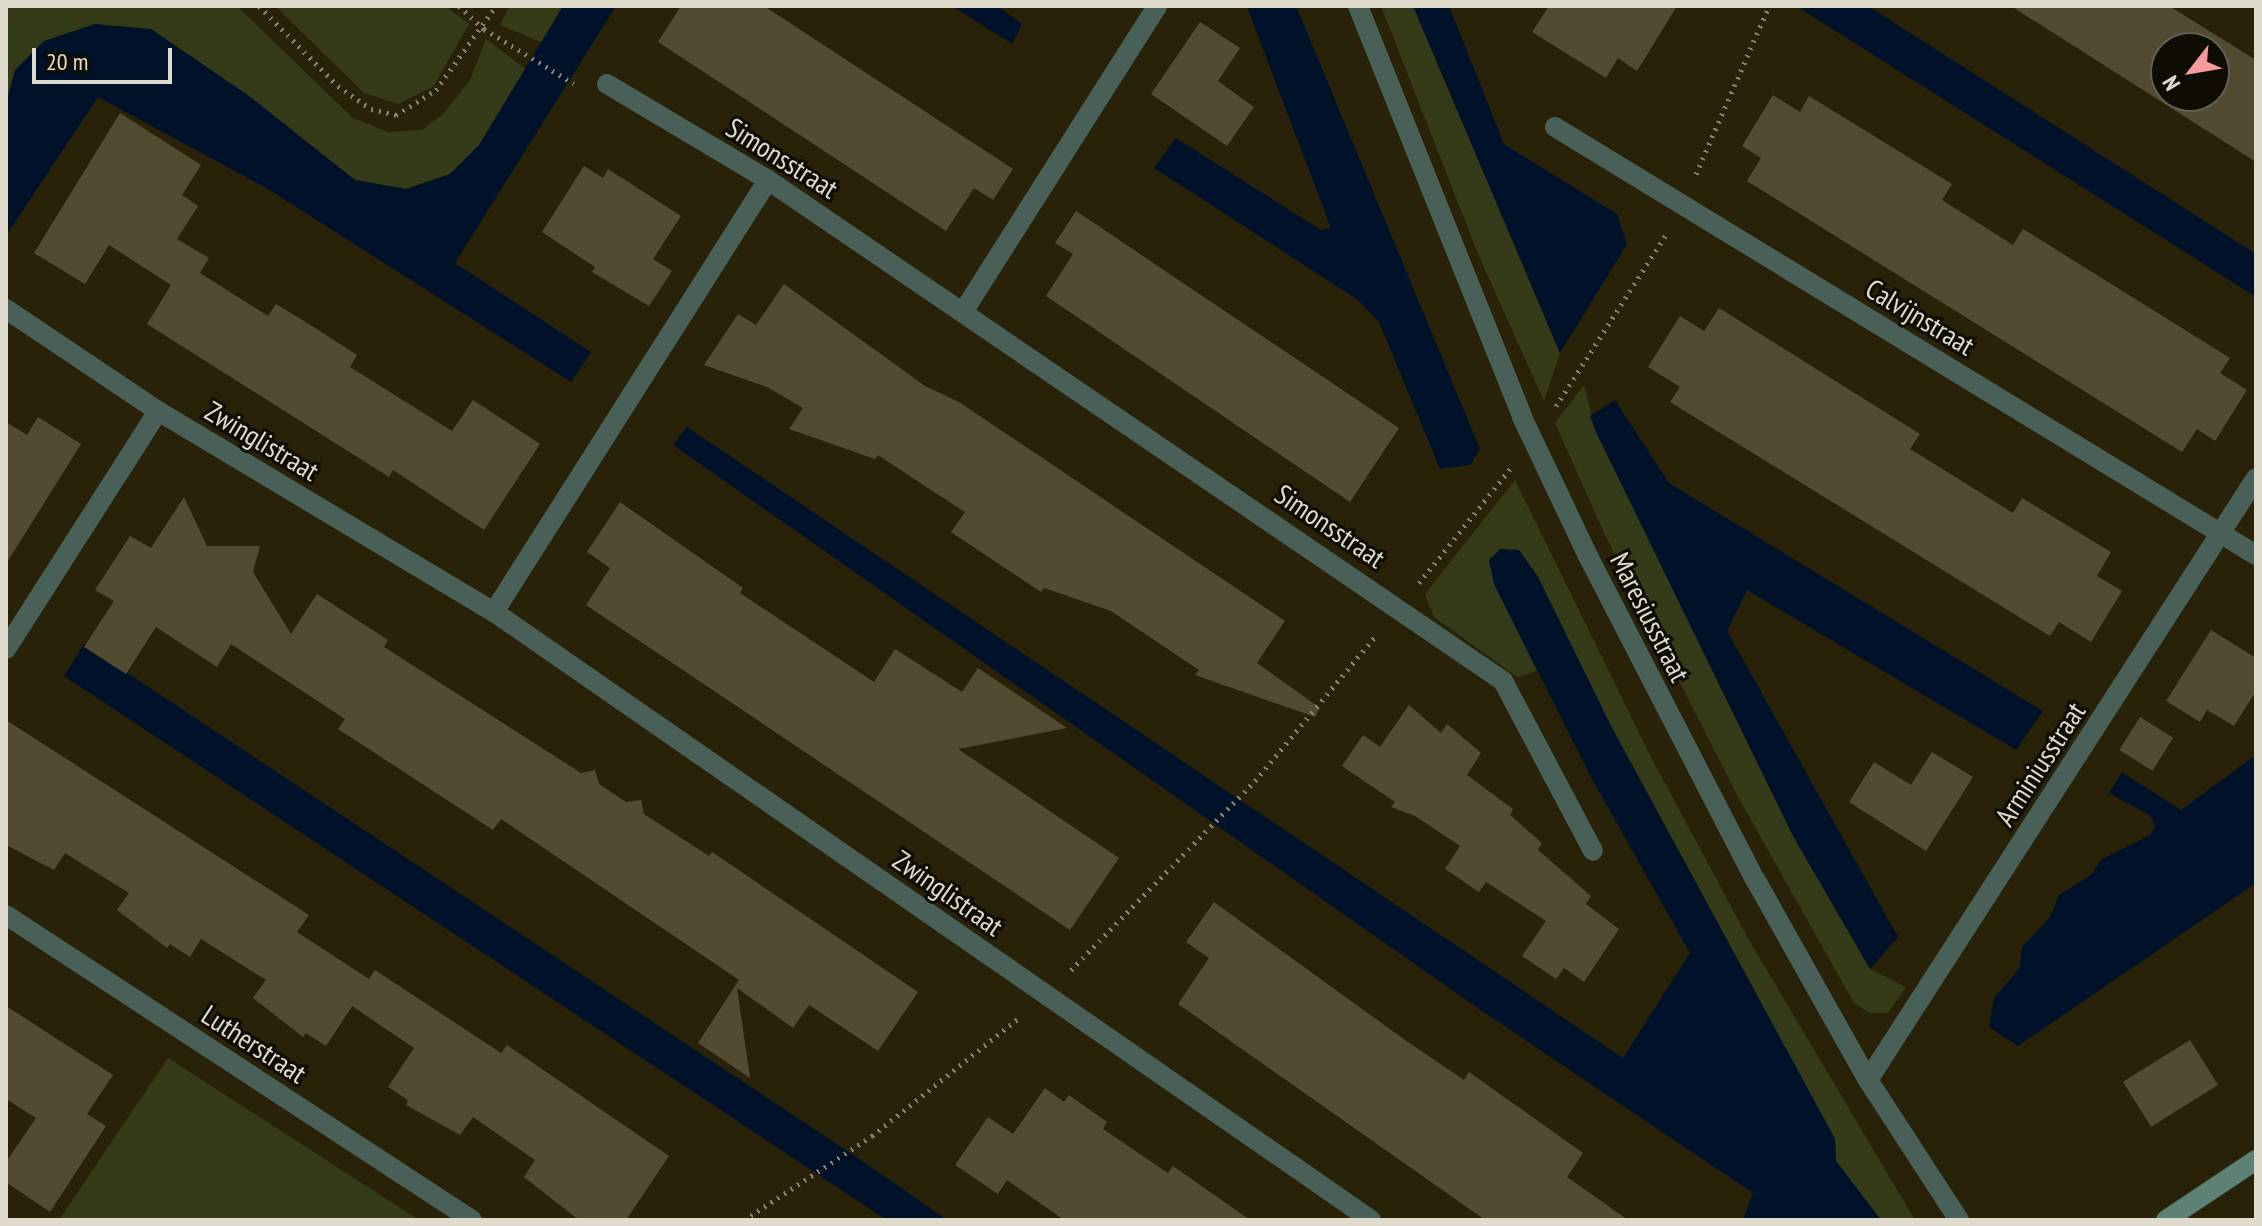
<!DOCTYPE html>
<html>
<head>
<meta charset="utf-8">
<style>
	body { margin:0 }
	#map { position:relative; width:2262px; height:1226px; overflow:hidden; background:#292209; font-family:"PT Sans Narrow",sans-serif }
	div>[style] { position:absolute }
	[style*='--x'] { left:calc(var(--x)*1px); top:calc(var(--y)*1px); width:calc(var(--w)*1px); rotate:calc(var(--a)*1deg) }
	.green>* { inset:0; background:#353a18 }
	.water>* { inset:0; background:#001229 }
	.building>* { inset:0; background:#524b31; transform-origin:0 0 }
	.path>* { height:5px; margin-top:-2.5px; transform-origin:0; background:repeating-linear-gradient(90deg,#89836f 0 2px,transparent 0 8px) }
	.street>* { height:20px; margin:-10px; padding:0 10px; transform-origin:10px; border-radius:10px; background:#486057 }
	.secondary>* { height:20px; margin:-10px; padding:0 10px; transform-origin:10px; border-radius:10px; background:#5c8275 }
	span { translate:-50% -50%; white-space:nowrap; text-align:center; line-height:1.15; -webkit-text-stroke:6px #0f0c03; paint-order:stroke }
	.street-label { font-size:28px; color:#e0dccd }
	.frame { position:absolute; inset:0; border:8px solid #e0dccd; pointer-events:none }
	.north { position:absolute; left:2150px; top:32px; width:80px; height:80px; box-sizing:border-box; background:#0f0c03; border:2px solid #635f54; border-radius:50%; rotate:239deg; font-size:22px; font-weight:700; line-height:32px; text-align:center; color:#e0dccd }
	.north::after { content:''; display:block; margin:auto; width:28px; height:36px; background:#f59b9b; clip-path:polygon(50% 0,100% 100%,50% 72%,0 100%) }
	.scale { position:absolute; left:32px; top:48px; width:140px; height:36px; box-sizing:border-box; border:4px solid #e0dccd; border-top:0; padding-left:10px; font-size:24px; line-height:28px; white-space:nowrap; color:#e0dccd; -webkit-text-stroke:6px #0f0c03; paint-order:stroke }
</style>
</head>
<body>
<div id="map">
	<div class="green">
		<div style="clip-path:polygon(11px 6px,237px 6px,353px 118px,388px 132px,422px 130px,443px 114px,470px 80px,486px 39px,527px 70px,479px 145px,451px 174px,406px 189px,355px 180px,249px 96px,151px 29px,6px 103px,6px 10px)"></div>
		<div style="clip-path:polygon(275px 6px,445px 6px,469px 24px,433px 87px,398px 104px,364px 93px)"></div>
		<div style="clip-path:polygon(510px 6px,563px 6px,543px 43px,500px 25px)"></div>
		<div style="clip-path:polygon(1381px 6px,1413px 6px,1560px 353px,1544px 401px,1478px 254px)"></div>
		<div style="clip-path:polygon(1584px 385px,1596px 432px,1793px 836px,1870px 969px,1906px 987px,1888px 1013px,1869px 1013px,1854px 1003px,1737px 795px,1605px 535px,1555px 423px)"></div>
		<div style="clip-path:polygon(1515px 480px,1650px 755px,1749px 940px,1915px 1220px,1881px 1220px,1836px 1161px,1835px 1139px,1611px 726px,1538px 577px,1519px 550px,1500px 550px,1494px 584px,1537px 671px,1517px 677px,1434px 617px,1425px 594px)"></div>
		<div style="clip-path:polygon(168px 1058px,419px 1220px,59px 1220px)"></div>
	</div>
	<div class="water">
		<div style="clip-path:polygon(563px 6px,616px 6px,455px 263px,591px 352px,571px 382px,268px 189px,98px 97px,6px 236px,6px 103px,15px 70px,44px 41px,95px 24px,151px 29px,249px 96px,355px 180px,406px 189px,450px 174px,479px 145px)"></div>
		<div style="clip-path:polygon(952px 6px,997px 6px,1022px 24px,1012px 44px)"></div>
		<div style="clip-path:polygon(1296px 6px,1480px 449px,1470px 465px,1440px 469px,1379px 322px,1358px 300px,1154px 168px,1176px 138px,1321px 230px,1331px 228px,1247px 7px)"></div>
		<div style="clip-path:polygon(1413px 6px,1449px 6px,1504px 144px,1617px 214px,1627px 244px,1560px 353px)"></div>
		<div style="clip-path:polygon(1796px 6px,1868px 6px,2256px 254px,2256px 297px)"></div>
		<div style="clip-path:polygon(1615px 400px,1669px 483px,2043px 711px,2016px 750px,1747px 590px,1727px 631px,1898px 937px,1870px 969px,1793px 836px,1596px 432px,1590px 416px)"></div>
		<div style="clip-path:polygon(687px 427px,1623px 1058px,1690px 953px,1593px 781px,1494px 584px,1489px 560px,1500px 549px,1519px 550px,1538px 577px,1611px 726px,1835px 1139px,1836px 1161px,1881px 1220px,1743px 1220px,1753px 1193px,1479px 1009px,673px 445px)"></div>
		<div style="clip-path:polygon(84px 644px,861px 1160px,947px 1220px,887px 1220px,64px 676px)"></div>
		<div style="clip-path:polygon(2256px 755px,2256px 883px,2018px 1046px,1989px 1027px,1994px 998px,2019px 969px,2022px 947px,2050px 917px,2059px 895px,2091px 875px,2102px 859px,2150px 835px,2155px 827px,2151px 816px,2109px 793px,2122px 772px,2181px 810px)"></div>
	</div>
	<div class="building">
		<div style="clip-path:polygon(681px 6px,764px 6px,1013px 169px,993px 200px,974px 188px,946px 231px,658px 42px)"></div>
		<div style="clip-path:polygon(1549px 6px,1677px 6px,1637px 71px,1618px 58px,1606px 78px,1532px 32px)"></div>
		<div style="clip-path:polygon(evenodd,2011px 6px,2169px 6px,2256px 60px,2256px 162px,2011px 6px,2166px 48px,2214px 48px,2214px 96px,2166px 96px,2166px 48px)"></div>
		<div style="clip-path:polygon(1200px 22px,1240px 48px,1218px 81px,1254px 107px,1227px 146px,1151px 94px)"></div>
		<div style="clip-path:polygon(1773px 95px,1800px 112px,1809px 96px,1952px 184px,1942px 200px,2013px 245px,2023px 229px,2230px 358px,2220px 373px,2247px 390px,2215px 441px,2197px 429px,2182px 452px,1747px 181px,1761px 158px,1742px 146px)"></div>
		<div style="clip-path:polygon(120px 113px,201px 165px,182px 195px,198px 206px,177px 239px,209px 258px,200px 273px,268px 316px,276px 304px,312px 326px,357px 355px,350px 367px,452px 431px,473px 400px,540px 444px,484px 530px,393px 470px,389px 477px,147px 324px,171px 285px,109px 245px,85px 284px,34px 253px)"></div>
		<div style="clip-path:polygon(584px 166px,603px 178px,608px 169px,681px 216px,653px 259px,672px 271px,649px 306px,592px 272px,595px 267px,542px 232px)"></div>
		<div style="clip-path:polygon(1076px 211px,1399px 428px,1350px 502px,1046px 296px,1073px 254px,1055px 243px)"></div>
		<div style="clip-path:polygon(784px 284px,925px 386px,959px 402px,1285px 621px,1257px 663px,1320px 708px,1315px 717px,1195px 675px,1199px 670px,1111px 611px,1044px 588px,1041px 592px,951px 532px,965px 512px,931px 490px,878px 455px,875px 459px,789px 429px,803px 408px,767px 387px,704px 365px,738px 314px,756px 325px)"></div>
		<div style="clip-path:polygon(1719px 308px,1920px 434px,1910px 449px,1949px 473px,2013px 513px,2022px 498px,2111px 552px,2097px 576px,2122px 591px,2091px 642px,2059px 622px,2050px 636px,1670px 402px,1680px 387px,1648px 367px,1680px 316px,1704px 331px)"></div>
		<div style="clip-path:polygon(38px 417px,81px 444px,6px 564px,6px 422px,27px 435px)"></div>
		<div style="clip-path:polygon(184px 497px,207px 546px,260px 546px,253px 572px,291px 634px,317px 594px,388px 640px,384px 647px,581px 773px,595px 770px,599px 784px,626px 802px,641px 800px,644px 814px,709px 856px,712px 852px,918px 992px,878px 1051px,809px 1005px,793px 1028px,737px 988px,750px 1078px,698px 1043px,739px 980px,501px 819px,493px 830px,338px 729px,345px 719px,231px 644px,217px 667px,156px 627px,126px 674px,84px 647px,114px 601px,95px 590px,130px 536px,151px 548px)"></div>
		<div style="clip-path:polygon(620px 502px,743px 588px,740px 593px,874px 682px,895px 649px,962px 692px,978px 668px,1067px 728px,958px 749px,1119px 858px,1070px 930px,586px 605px,610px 568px,587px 552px)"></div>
		<div style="clip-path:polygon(2211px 630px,2256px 658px,2256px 691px,2234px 726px,2207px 710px,2200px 722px,2166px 701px)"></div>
		<div style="clip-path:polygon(1409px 705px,1441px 733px,1447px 724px,1481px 753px,1467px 775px,1513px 809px,1510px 815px,1542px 843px,1538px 850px,1591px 896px,1586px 904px,1619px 929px,1584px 982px,1564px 968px,1556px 979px,1522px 956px,1546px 921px,1486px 882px,1479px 892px,1445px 869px,1460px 846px,1415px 816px,1391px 807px,1395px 802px,1342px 766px,1363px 735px,1380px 747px)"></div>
		<div style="left:2140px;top:717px;width:39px;height:39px;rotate:32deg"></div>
		<div style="clip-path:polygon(6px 720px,309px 915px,297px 932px,369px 979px,375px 970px,501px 1053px,507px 1045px,669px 1156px,626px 1220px,579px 1220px,524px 1177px,535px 1160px,473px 1117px,460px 1135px,406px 1105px,408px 1100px,388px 1087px,414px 1048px,352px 1006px,357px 999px,326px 1046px,306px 1033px,303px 1037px,253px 998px,266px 980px,201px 939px,190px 957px,170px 944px,167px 948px,117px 910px,129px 893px,65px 853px,54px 870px,6px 845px)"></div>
		<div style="clip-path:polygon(1932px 752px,1973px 777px,1926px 851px,1849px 802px,1874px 762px,1911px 785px)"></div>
		<div style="clip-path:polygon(1214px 902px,1405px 1040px,1464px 1080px,1469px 1072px,1583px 1153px,1567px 1177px,1628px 1220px,1485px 1220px,1178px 1004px,1209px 958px,1186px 942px)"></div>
		<div style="clip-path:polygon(6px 1006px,113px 1075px,87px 1114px,106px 1126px,50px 1212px,6px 1182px,6px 1162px,36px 1118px,6px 1099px)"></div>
		<div style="left:2190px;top:1040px;width:53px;height:79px;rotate:58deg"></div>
		<div style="clip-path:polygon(1045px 1088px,1064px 1102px,1069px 1095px,1107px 1122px,1103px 1129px,1168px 1173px,1173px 1166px,1250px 1220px,1064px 1220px,1007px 1180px,998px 1194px,955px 1165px,988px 1117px,1013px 1134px)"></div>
	</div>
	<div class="path">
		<div style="--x:259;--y:6;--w:112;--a:45.4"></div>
		<div style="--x:338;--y:86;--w:40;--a:34.9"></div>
		<div style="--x:371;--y:109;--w:26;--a:13"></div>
		<div style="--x:396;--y:115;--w:47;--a:-32"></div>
		<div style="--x:436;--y:90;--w:103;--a:-54.5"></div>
		<div style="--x:459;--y:6;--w:34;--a:43"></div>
		<div style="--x:484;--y:29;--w:105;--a:31.4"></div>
		<div style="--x:1696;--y:174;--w:183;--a:-66.5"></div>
		<div style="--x:1556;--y:406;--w:206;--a:-57.3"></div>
		<div style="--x:1419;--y:583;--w:146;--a:-51.4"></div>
		<div style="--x:1071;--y:970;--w:264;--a:-45.8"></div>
		<div style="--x:1255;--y:781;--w:191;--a:-50.3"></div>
		<div style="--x:744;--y:1220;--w:153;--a:-33.3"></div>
		<div style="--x:872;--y:1136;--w:190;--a:-38.8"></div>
	</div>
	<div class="street">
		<div style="--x:1358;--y:6;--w:443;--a:68.2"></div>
		<div style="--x:1522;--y:417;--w:156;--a:64.6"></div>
		<div style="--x:1589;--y:558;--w:361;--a:62.7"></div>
		<div style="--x:1755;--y:879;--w:231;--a:60.7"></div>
		<div style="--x:1868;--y:1080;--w:167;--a:57"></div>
		<div style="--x:607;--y:84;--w:187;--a:30.8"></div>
		<div style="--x:768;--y:180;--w:890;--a:34.28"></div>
		<div style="--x:1503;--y:681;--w:192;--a:62.1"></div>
		<div style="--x:1555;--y:127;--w:821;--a:31.41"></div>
		<div style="--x:6;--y:309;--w:183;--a:33.9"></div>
		<div style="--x:158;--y:411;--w:392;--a:30.9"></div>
		<div style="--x:494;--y:612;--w:1067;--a:34.73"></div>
		<div style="--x:963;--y:312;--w:362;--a:-57.6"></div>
		<div style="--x:494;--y:612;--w:512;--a:-57.61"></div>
		<div style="--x:6;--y:649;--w:282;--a:-57.4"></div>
		<div style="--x:6;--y:915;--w:557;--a:33.21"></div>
		<div style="--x:1868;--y:1080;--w:716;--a:-57.2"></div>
	</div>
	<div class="secondary">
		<div style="--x:2166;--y:1220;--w:108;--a:-33.7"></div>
	</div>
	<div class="street-label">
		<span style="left:782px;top:158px;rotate:32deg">Simonsstraat</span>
		<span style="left:1920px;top:317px;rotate:31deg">Calvijnstraat</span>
		<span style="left:262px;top:441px;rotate:31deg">Zwinglistraat</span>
		<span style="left:1330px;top:526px;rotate:34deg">Simonsstraat</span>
		<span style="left:1650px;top:617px;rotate:63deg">Maresiusstraat</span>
		<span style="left:2040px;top:764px;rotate:-57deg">Arminiusstraat</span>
		<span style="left:948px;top:893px;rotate:35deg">Zwinglistraat</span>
		<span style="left:254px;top:1044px;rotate:33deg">Lutherstraat</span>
	</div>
	<div class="frame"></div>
	<div class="north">N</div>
	<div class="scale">20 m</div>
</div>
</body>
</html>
